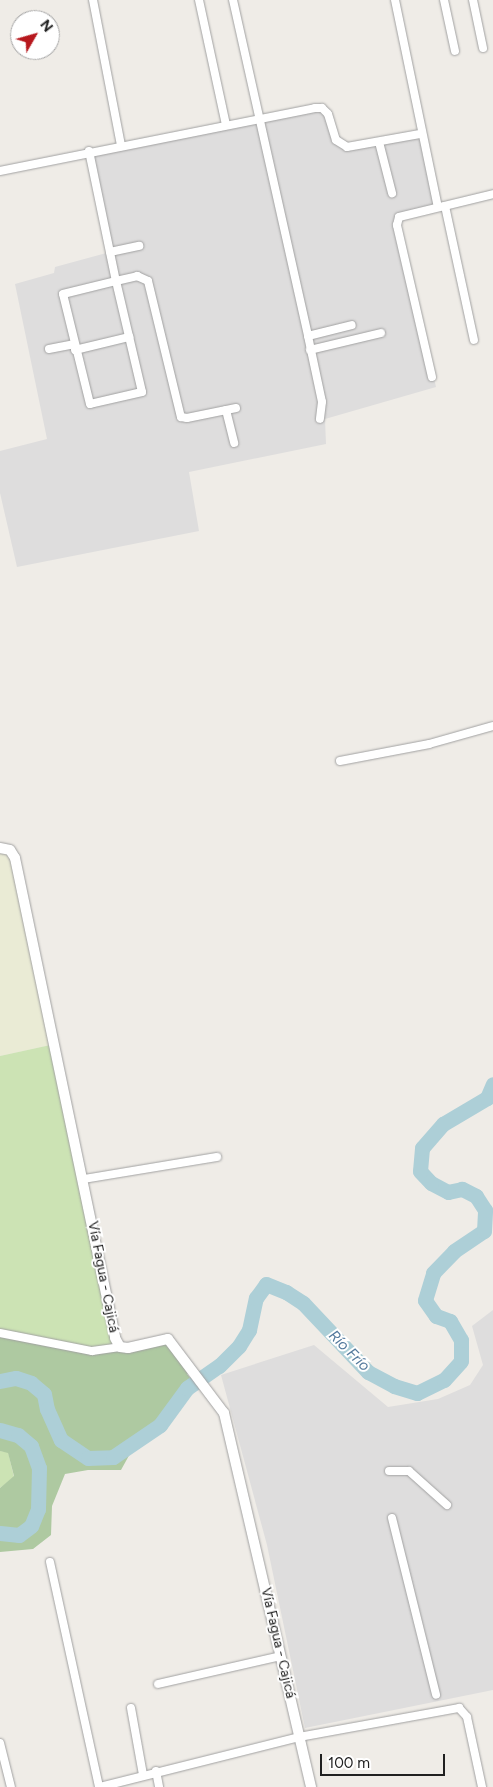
<!DOCTYPE html>
<html>
<head>
<meta charset="utf-8">
<style>
	body { margin:0 }
	#map { position:relative; width:493px; height:1787px; overflow:hidden; background:#efece7; font-family:Figtree,sans-serif }
	div>[style] { position:absolute }
	[style*='--x'] { left:calc(var(--x)*1px); top:calc(var(--y)*1px); width:calc(var(--w)*1px); rotate:calc(var(--a)*1deg) }
	.residential>* { inset:0; background:#dedddd }
	.farmland>* { inset:0; background:#eaebd5 }
	.grass>* { inset:0; background:#cce3b4 }
	.forest>* { inset:0; background:#aec9a1 }
	.river>* { height:15px; margin:-7.5px; padding:0 7.5px; transform-origin:7.5px; border-radius:7.5px; background:#adcfd7 }
	.roads { filter:drop-shadow(0 0 1px #a1a1a1) drop-shadow(0 0 1px #a1a1a1) }
	.minor>* { height:8px; margin:-4px; padding:0 4px; transform-origin:4px; border-radius:4px; background:#fff }
	.tertiary>* { height:10px; margin:-5px; padding:0 5px; transform-origin:5px; border-radius:5px; background:#fff }
	span { translate:-50% -50%; white-space:nowrap; text-align:center; line-height:1.15; -webkit-text-stroke:4px #fff; paint-order:stroke }
	.street-label { font-size:14px; color:#202020 }
	.water-label { font-size:15px; color:#547a9d; font-style:italic }
	.north { position:absolute; left:10px; top:10px; width:50px; height:50px; box-sizing:border-box; background:#fff; border:1px solid #a6a6a6; border-radius:50%; rotate:52deg; font-size:14px; font-weight:700; line-height:20px; text-align:center; color:#202020 }
	.north::after { content:''; display:block; margin:auto; width:18px; height:22px; background:#b7181d; clip-path:polygon(50% 0,100% 100%,50% 72%,0 100%) }
	.scale { position:absolute; left:320px; top:1754px; width:125px; height:22px; box-sizing:border-box; border:2px solid #202020; border-top:0; padding-left:6px; font-size:15px; line-height:18px; white-space:nowrap; color:#202020; -webkit-text-stroke:4px #fff; paint-order:stroke }
</style>
</head>
<body>
<div id="map">
	<div class="residential">
		<div style="clip-path:polygon(315px 108px,328px 114px,340px 146px,420px 134px,438px 207px,399px 217px,436px 387px,325px 419px,326px 444px,189px 472px,199px 531px,17px 567px,0 493px,0 451px,47px 439px,15px 284px,54px 273px,55px 267px,110px 252px,89px 151px)"></div>
		<div style="clip-path:polygon(493px 1310px,493px 1690px,305px 1728px,267px 1545px,221px 1375px,314px 1345px,388px 1407px,438px 1399px,470px 1385px,483px 1365px,472px 1326px)"></div>
	</div>
	<div class="farmland">
		<div style="clip-path:polygon(0 848px,10px 850px,55px 1044px,0 1056px)"></div>
	</div>
	<div class="grass">
		<div style="clip-path:polygon(55px 1044px,120px 1347px,92px 1351px,0 1333px,0 1056px)"></div>
		<div style="clip-path:polygon(0 1451px,8px 1452px,14px 1477px,0 1488px)"></div>
	</div>
	<div class="forest">
		<div style="clip-path:polygon(0 1333px,92px 1351px,161px 1338px,191px 1371px,187px 1374px,194px 1383px,179px 1396px,160px 1425px,137px 1441px,121px 1470px,88px 1470px,65px 1474px,52px 1506px,51px 1535px,33px 1549px,0 1552px,0 1488px,14px 1476px,8px 1453px,0 1451px)"></div>
	</div>
	<div class="river">
		<div style="--x:0;--y:1381;--w:16;--a:-11"></div>
		<div style="--x:16;--y:1378;--w:16;--a:18"></div>
		<div style="--x:31;--y:1383;--w:17;--a:40"></div>
		<div style="--x:44;--y:1394;--w:15;--a:79"></div>
		<div style="--x:47;--y:1409;--w:34;--a:66"></div>
		<div style="--x:61;--y:1440;--w:32;--a:34"></div>
		<div style="--x:88;--y:1458;--w:25;--a:-2"></div>
		<div style="--x:113;--y:1457;--w:57;--a:-34.2"></div>
		<div style="--x:160;--y:1425;--w:46;--a:-53.9"></div>
		<div style="--x:187;--y:1388;--w:39;--a:-35"></div>
		<div style="--x:219;--y:1366;--w:28;--a:-45"></div>
		<div style="--x:239;--y:1346;--w:19;--a:-58"></div>
		<div style="--x:249;--y:1330;--w:33;--a:-78"></div>
		<div style="--x:256;--y:1298;--w:17;--a:-54"></div>
		<div style="--x:266;--y:1284;--w:22;--a:22"></div>
		<div style="--x:286;--y:1292;--w:20;--a:33"></div>
		<div style="--x:303;--y:1303;--w:95;--a:46.7"></div>
		<div style="--x:368;--y:1372;--w:30;--a:28"></div>
		<div style="--x:394;--y:1386;--w:24;--a:17"></div>
		<div style="--x:417;--y:1393;--w:30;--a:-26"></div>
		<div style="--x:444;--y:1380;--w:25;--a:-48"></div>
		<div style="--x:461;--y:1361;--w:21;--a:-90"></div>
		<div style="--x:461;--y:1340;--w:22;--a:-120"></div>
		<div style="--x:450;--y:1321;--w:15;--a:-160"></div>
		<div style="--x:436;--y:1316;--w:19;--a:-125"></div>
		<div style="--x:425;--y:1300;--w:28;--a:-73"></div>
		<div style="--x:433;--y:1273;--w:30;--a:-46"></div>
		<div style="--x:454;--y:1251;--w:36;--a:-34"></div>
		<div style="--x:484;--y:1231;--w:21;--a:-87"></div>
		<div style="--x:485;--y:1210;--w:17;--a:-123"></div>
		<div style="--x:476;--y:1196;--w:16;--a:-153"></div>
		<div style="--x:462;--y:1189;--w:14;--a:168"></div>
		<div style="--x:448;--y:1192;--w:19;--a:-152"></div>
		<div style="--x:431;--y:1183;--w:16;--a:-133"></div>
		<div style="--x:420;--y:1171;--w:23;--a:-85"></div>
		<div style="--x:422;--y:1148;--w:32;--a:-49"></div>
		<div style="--x:443;--y:1124;--w:51;--a:-30.6"></div>
		<div style="--x:487;--y:1098;--w:15;--a:-67"></div>
		<div style="--x:0;--y:1430;--w:19;--a:16"></div>
		<div style="--x:18;--y:1435;--w:17;--a:40"></div>
		<div style="--x:31;--y:1446;--w:23;--a:70"></div>
		<div style="--x:39;--y:1468;--w:41;--a:91.4"></div>
		<div style="--x:38;--y:1509;--w:18;--a:112"></div>
		<div style="--x:31;--y:1526;--w:15;--a:143"></div>
		<div style="--x:19;--y:1535;--w:19;--a:-174"></div>
	</div>
	<div class="roads">
		<div class="minor">
			<div style="--x:93;--y:0;--w:149;--a:79.1"></div>
			<div style="--x:199;--y:0;--w:128;--a:77.8"></div>
			<div style="--x:233;--y:0;--w:344;--a:77.4"></div>
			<div style="--x:308;--y:336;--w:67;--a:78"></div>
			<div style="--x:322;--y:402;--w:17;--a:97"></div>
			<div style="--x:395;--y:0;--w:211;--a:78.3"></div>
			<div style="--x:444;--y:0;--w:52;--a:77.8"></div>
			<div style="--x:473;--y:0;--w:49;--a:78.2"></div>
			<div style="--x:379;--y:142;--w:53;--a:75.7"></div>
			<div style="--x:89;--y:151;--w:133;--a:78.3"></div>
			<div style="--x:116;--y:281;--w:114;--a:76.8"></div>
			<div style="--x:142;--y:392;--w:53;--a:167"></div>
			<div style="--x:90;--y:404;--w:113;--a:-103.8"></div>
			<div style="--x:63;--y:294;--w:55;--a:-13.8"></div>
			<div style="--x:116;--y:281;--w:22;--a:-13"></div>
			<div style="--x:137;--y:276;--w:12;--a:24"></div>
			<div style="--x:148;--y:281;--w:140;--a:76.4"></div>
			<div style="--x:181;--y:417;--w:6;--a:9"></div>
			<div style="--x:187;--y:418;--w:50;--a:-11.5"></div>
			<div style="--x:0;--y:171;--w:321;--a:-11.3"></div>
			<div style="--x:315;--y:108;--w:7;--a:0"></div>
			<div style="--x:322;--y:108;--w:8;--a:45"></div>
			<div style="--x:328;--y:114;--w:27;--a:73"></div>
			<div style="--x:336;--y:140;--w:13;--a:32"></div>
			<div style="--x:347;--y:147;--w:74;--a:-10.1"></div>
			<div style="--x:445;--y:206;--w:137;--a:77.8"></div>
			<div style="--x:110;--y:252;--w:30;--a:-12"></div>
			<div style="--x:308;--y:336;--w:45;--a:-14"></div>
			<div style="--x:49;--y:349;--w:25;--a:-11"></div>
			<div style="--x:75;--y:350;--w:56;--a:-13.5"></div>
			<div style="--x:310;--y:350;--w:73;--a:-13.5"></div>
			<div style="--x:432;--y:377;--w:156;--a:-103"></div>
			<div style="--x:397;--y:225;--w:8;--a:-76"></div>
			<div style="--x:399;--y:217;--w:97;--a:-13.7"></div>
			<div style="--x:226;--y:410;--w:34;--a:76"></div>
			<div style="--x:340;--y:761;--w:91;--a:-10.8"></div>
			<div style="--x:429;--y:744;--w:66;--a:-15.7"></div>
			<div style="--x:84;--y:1179;--w:135;--a:-9.4"></div>
			<div style="--x:0;--y:1333;--w:94;--a:11.1"></div>
			<div style="--x:92;--y:1351;--w:28;--a:-8"></div>
			<div style="--x:389;--y:1471;--w:20;--a:0"></div>
			<div style="--x:409;--y:1471;--w:51;--a:41.8"></div>
			<div style="--x:392;--y:1518;--w:182;--a:76"></div>
			<div style="--x:50;--y:1562;--w:230;--a:77.7"></div>
			<div style="--x:158;--y:1684;--w:126;--a:-12.8"></div>
			<div style="--x:131;--y:1708;--w:68;--a:79.8"></div>
			<div style="--x:0;--y:1743;--w:45;--a:76"></div>
			<div style="--x:156;--y:1771;--w:16;--a:79"></div>
			<div style="--x:100;--y:1787;--w:205;--a:-14.1"></div>
			<div style="--x:299;--y:1737;--w:163;--a:-10.3"></div>
			<div style="--x:459;--y:1708;--w:12;--a:48"></div>
			<div style="--x:467;--y:1717;--w:72;--a:77.9"></div>
		</div>
		<div class="tertiary">
			<div style="--x:0;--y:848;--w:10;--a:11"></div>
			<div style="--x:10;--y:850;--w:9;--a:58"></div>
			<div style="--x:15;--y:858;--w:490;--a:78.2"></div>
			<div style="--x:115;--y:1338;--w:10;--a:61"></div>
			<div style="--x:120;--y:1347;--w:8;--a:7"></div>
			<div style="--x:128;--y:1348;--w:41;--a:-12.7"></div>
			<div style="--x:168;--y:1339;--w:93;--a:52.9"></div>
			<div style="--x:224;--y:1413;--w:384;--a:76.9"></div>
		</div>
	</div>
	<div class="street-label">
		<span style="left:103px;top:1277px;rotate:79deg">Vía Fagua - Cajicá</span>
		<span style="left:278px;top:1643px;rotate:77deg">Vía Fagua - Cajicá</span>
	</div>
	<div class="water-label">
		<span style="left:349px;top:1351px;rotate:45deg">Río Frío</span>
	</div>
	<div class="north">N</div>
	<div class="scale">100 m</div>
</div>
</body>
</html>
